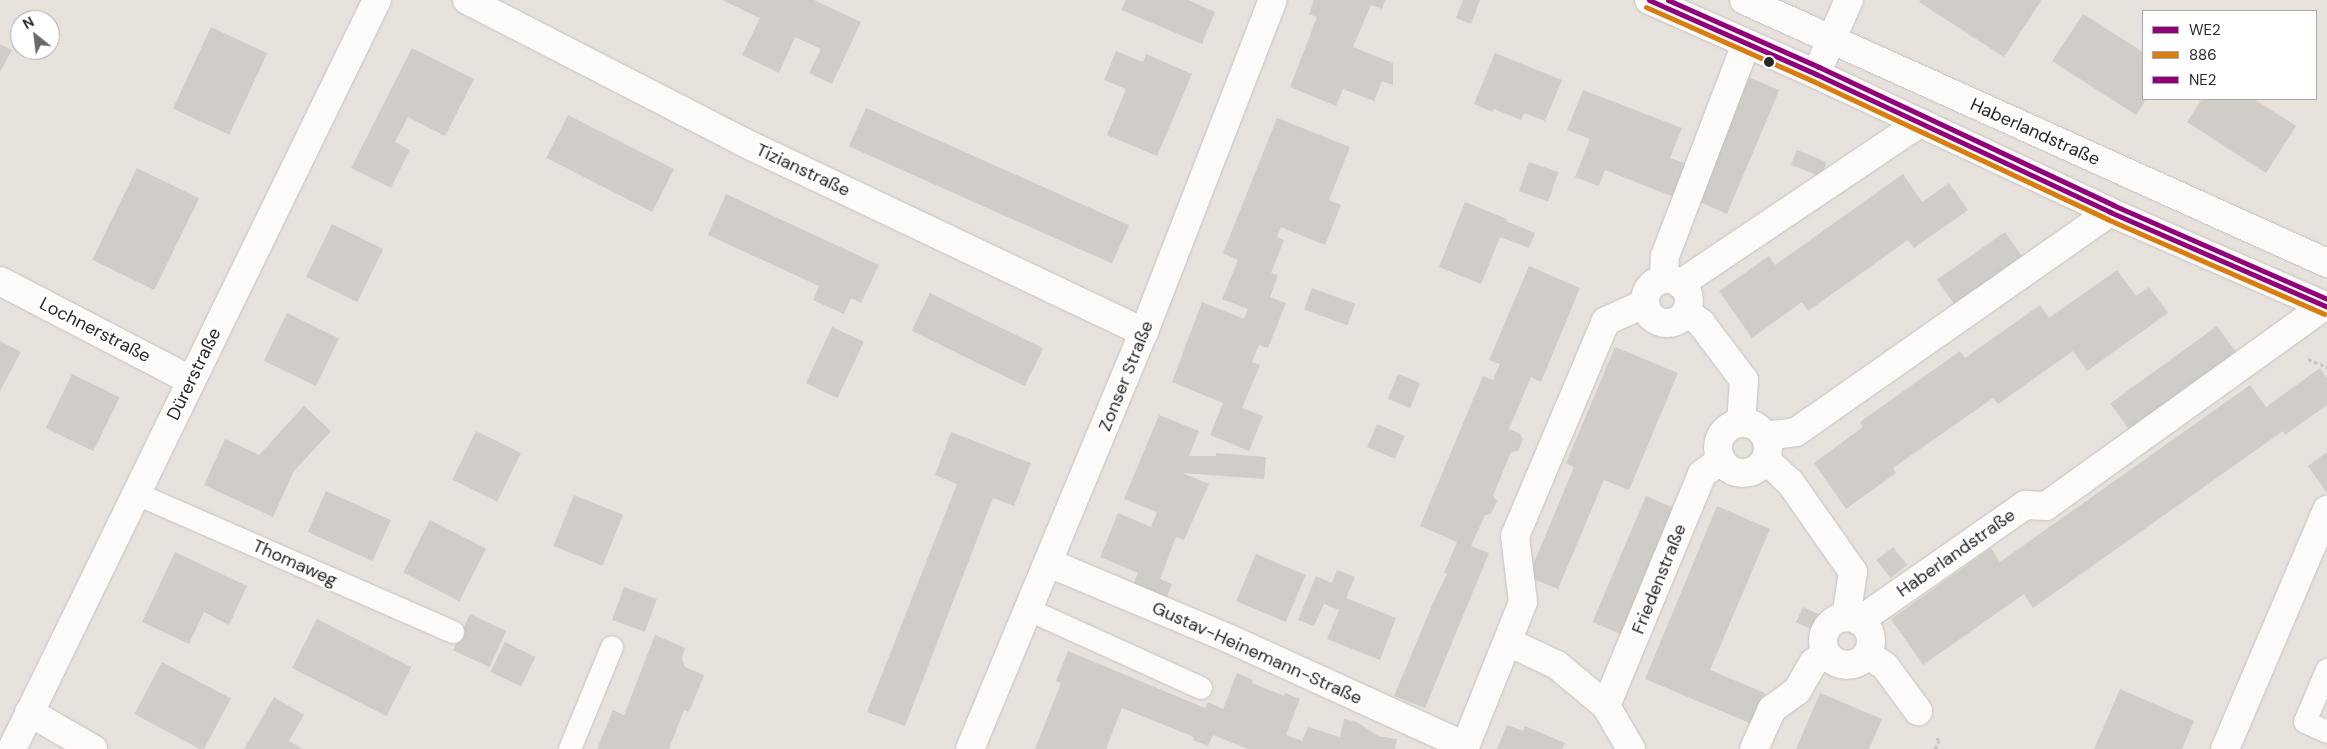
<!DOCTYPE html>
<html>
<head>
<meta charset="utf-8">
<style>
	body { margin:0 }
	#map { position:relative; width:2327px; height:749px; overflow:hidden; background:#e8e2dc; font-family:"DM Sans",sans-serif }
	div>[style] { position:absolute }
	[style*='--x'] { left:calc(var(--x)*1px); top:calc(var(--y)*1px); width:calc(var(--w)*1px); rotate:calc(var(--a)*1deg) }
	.building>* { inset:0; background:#d0ccc8; transform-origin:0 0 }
	.path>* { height:3px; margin-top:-1.5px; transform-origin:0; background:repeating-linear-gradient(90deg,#c6c5c4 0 4px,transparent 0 6.5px) }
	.roads { filter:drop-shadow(0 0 1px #c4c2c2) drop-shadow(0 0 1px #c4c2c2) }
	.lane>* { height:22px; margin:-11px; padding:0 11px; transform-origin:11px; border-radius:11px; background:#fcfbfa }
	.street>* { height:28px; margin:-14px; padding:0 14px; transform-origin:14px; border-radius:14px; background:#fcfbfa }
	.street>.ring { margin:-14px; padding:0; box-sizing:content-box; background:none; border:28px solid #fcfbfa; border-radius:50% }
	.secondary>* { height:28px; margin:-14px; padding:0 14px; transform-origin:14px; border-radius:14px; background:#fcfbfa }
	.bus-1>* { height:5px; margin:-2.5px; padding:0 2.5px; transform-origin:2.5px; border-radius:2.5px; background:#91007b }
	.bus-2>* { height:5px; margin:-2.5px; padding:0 2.5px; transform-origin:2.5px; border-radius:2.5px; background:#d87e11 }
	.bus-3>* { height:5px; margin:-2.5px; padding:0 2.5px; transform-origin:2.5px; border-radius:2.5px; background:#91007b }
	.dots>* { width:14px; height:14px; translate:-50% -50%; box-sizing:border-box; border:2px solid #fff; border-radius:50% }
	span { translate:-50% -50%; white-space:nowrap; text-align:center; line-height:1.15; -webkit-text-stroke:5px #fff; paint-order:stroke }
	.street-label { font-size:18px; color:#282828 }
	.legend { position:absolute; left:2142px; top:10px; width:175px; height:90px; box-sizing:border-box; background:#fff; border:1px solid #a9a9a9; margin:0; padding:6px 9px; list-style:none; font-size:15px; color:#282828 }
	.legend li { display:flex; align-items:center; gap:10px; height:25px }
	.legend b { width:25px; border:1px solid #a9a9a9 }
	.north { position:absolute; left:10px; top:10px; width:50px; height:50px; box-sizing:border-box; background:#fff; border:1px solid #a9a9a9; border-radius:50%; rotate:331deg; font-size:14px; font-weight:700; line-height:20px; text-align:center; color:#282828 }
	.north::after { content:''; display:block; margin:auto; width:18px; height:22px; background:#6b6967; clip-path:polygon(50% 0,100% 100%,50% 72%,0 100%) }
</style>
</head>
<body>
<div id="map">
	<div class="building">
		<div style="clip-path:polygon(722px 0,814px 0,861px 22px,832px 84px,809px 73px,821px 49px,795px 37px,779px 73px,742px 55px,760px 18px)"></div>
		<div style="clip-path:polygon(1126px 0,1188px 0,1215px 12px,1202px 44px,1121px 10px)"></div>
		<div style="clip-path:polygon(1314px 0,1385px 0,1382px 9px,1371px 5px,1353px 47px,1393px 63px,1393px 85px,1382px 81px,1374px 101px,1343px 89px,1336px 106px,1290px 87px,1317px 17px,1309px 14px)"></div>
		<div style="clip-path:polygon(1463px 0,1480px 0,1471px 24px,1456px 18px)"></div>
		<div style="clip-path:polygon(1921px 0,2040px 0,2041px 1px,2004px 57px,1919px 2px)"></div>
		<div style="clip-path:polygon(2083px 14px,2143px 52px,2143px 99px,2146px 99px,2136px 115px,2052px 61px)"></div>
		<div style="left:211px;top:27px;width:62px;height:90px;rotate:25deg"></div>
		<div style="clip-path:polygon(0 44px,12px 50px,0 72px)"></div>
		<div style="clip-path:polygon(412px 48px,474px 79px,445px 136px,408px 117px,395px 142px,410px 150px,391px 188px,351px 168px)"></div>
		<div style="clip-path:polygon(1116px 51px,1143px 62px,1146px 54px,1192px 74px,1157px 156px,1107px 135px,1126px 89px,1104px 80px)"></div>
		<div style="clip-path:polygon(1495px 53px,1562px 80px,1545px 121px,1524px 113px,1521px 120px,1494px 109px,1493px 112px,1474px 104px)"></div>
		<div style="left:1748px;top:77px;width:34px;height:134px;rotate:23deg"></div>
		<div style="clip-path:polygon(1583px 90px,1682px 128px,1670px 158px,1687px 164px,1674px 197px,1605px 170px,1599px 186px,1575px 177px,1590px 139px,1567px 130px)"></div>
		<div style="clip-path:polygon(2202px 99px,2254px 99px,2296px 126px,2266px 173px,2187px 122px)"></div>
		<div style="left:866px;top:108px;width:288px;height:42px;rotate:24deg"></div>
		<div style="left:568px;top:115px;width:119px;height:48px;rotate:27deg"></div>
		<div style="clip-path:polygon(1277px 118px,1350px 147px,1329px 200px,1341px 205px,1325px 245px,1281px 227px,1277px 237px,1284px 240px,1271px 273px,1278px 275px,1270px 297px,1286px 303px,1268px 348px,1259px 345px,1252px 362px,1260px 365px,1242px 408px,1263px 416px,1249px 451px,1210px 435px,1223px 403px,1172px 382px,1202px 302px,1244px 319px,1248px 309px,1222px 299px,1238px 260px,1223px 253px)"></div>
		<div style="left:1797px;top:150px;width:32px;height:16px;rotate:22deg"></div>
		<div style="left:1529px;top:162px;width:31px;height:31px;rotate:19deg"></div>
		<div style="left:137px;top:168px;width:69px;height:102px;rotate:26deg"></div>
		<div style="clip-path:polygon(1903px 174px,1922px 202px,1949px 183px,1968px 210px,1914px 248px,1908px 240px,1808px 311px,1802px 302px,1752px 338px,1719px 291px,1769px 256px,1775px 265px)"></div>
		<div style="clip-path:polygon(726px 194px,879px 265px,861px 303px,851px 298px,844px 314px,813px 300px,819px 286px,708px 235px)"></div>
		<div style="clip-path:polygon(1465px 202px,1507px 219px,1506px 221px,1535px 233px,1529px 248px,1500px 237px,1481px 284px,1439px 267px)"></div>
		<div style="left:332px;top:224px;width:57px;height:59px;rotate:26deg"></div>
		<div style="left:2005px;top:232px;width:33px;height:83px;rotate:55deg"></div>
		<div style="clip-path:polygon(1529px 266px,1580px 288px,1541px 382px,1531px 377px,1509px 429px,1519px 433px,1523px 439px,1518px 451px,1511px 452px,1493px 496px,1497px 501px,1491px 514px,1485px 515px,1471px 546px,1489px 553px,1425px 708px,1394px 696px,1433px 603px,1447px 574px,1444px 573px,1457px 542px,1420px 526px,1483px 376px,1493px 380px,1500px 364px,1489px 360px)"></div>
		<div style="clip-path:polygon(2117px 270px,2136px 296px,2149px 287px,2168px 313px,2087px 371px,2073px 351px,1998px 404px,1993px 398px,1893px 468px,1896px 473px,1846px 509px,1814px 463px,1863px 427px,1860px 422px,1960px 351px,1965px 358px,2040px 305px,2049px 318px)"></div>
		<div style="left:1312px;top:288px;width:46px;height:23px;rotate:20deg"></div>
		<div style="left:930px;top:293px;width:126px;height:42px;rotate:26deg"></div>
		<div style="left:287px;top:313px;width:58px;height:53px;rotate:26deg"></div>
		<div style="left:2217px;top:326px;width:32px;height:132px;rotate:54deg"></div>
		<div style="left:832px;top:327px;width:35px;height:62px;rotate:25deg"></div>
		<div style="clip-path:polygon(0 341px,21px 352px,0 391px)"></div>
		<div style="clip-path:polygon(1615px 347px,1678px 373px,1629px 490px,1604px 480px,1558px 589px,1528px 577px,1574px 467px,1566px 463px)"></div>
		<div style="clip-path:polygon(2320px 368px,2327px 378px,2327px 405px,2285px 435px,2283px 431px,2033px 608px,2024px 594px,1923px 665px,1891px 619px,1991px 548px,2000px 562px,2250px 385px,2266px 407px)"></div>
		<div style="left:72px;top:374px;width:53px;height:60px;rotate:26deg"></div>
		<div style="left:1398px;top:374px;width:24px;height:27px;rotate:22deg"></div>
		<div style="clip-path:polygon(304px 406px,331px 431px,294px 471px,273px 517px,204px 485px,225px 439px,259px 455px)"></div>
		<div style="clip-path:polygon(1159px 415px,1199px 431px,1189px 456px,1216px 456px,1216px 453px,1266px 457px,1264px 479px,1182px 473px,1209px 484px,1184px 540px,1176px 537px,1160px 579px,1172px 584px,1165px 602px,1132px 588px,1138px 573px,1100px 557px,1118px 513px,1151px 527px,1157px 512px,1124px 499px)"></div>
		<div style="left:1377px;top:424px;width:30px;height:25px;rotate:23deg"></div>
		<div style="left:476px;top:431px;width:50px;height:54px;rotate:26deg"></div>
		<div style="clip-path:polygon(951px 432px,1031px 463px,1014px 506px,993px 498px,905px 726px,867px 712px,957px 484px,935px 475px)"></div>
		<div style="clip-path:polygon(2327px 452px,2327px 493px,2308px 466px)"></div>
		<div style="left:326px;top:491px;width:71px;height:45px;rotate:24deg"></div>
		<div style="left:574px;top:495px;width:53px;height:55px;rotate:22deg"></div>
		<div style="left:1646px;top:496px;width:34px;height:137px;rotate:23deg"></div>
		<div style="clip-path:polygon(1717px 506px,1770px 529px,1710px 670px,1765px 693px,1752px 724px,1645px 679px)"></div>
		<div style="left:430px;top:520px;width:63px;height:59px;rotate:27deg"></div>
		<div style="left:1893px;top:547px;width:23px;height:21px;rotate:52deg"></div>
		<div style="clip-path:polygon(175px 552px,247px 586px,229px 625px,204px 612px,189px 644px,142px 622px)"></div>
		<div style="left:1256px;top:554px;width:54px;height:51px;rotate:23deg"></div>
		<div style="clip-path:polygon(1337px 570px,1355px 577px,1346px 598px,1396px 618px,1380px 660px,1327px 639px,1339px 610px,1324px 604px,1314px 626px,1298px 620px,1316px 576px,1332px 583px)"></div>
		<div style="left:624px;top:587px;width:35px;height:35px;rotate:20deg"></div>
		<div style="left:1803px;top:607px;width:20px;height:17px;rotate:24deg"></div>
		<div style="left:470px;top:614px;width:40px;height:40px;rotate:25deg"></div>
		<div style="left:317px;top:619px;width:106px;height:55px;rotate:27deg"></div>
		<div style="clip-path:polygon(655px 635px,685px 648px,682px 658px,685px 667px,704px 675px,689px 712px,684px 710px,669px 749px,597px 749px,613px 710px,624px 715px)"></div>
		<div style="left:505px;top:642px;width:34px;height:33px;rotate:26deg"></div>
		<div style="clip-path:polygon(1068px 651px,1205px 708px,1208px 702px,1223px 709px,1237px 673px,1253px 680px,1252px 683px,1284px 696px,1285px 693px,1300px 699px,1286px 735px,1302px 741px,1308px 727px,1340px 737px,1344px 719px,1357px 722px,1378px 736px,1397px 739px,1395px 749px,1248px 749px,1213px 735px,1208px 746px,1193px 740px,1194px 737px,1122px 708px,1106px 749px,1035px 749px,1061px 683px,1056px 681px)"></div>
		<div style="left:162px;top:662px;width:78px;height:59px;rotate:28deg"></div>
		<div style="clip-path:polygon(2120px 689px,2194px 721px,2182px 749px,2094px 749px)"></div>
		<div style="clip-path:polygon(1820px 693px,1882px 719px,1869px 749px,1796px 749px)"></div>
		<div style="clip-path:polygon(274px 697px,304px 715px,289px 741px,303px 749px,244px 749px)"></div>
		<div style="clip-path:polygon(1507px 725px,1523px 731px,1525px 726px,1565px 743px,1562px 749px,1497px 749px)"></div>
	</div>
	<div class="path">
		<div style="--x:2308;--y:359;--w:21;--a:23"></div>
		<div style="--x:1935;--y:749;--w:9;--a:-63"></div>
		<div style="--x:1939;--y:741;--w:4;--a:-124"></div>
	</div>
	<div class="roads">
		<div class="lane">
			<div style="--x:137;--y:494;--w:345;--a:23.6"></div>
			<div style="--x:1029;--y:610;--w:189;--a:24.4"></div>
			<div style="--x:2327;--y:670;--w:56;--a:112.9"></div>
			<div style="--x:2305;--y:722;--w:24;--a:24"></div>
			<div style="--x:570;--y:749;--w:110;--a:-67.6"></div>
		</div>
		<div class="street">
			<div style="--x:467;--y:0;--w:310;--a:27.2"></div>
			<div style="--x:743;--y:142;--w:444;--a:25.4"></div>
			<div style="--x:1816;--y:74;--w:81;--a:-66"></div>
			<div style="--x:1664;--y:279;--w:23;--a:-88"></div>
			<div style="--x:1665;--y:256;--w:227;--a:-69.1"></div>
			<div class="ring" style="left:1645px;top:279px;width:16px;height:16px"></div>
			<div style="--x:0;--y:281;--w:214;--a:27.5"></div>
			<div style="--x:1680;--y:284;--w:289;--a:-33.9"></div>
			<div style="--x:1686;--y:312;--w:19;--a:36"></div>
			<div style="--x:1701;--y:323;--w:71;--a:53"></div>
			<div style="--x:1744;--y:380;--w:43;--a:94"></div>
			<div class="ring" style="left:1718px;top:423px;width:22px;height:22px"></div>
			<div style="--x:1765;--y:436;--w:31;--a:-7"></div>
			<div style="--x:1796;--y:432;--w:383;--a:-35"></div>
			<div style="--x:1766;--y:460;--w:33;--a:43"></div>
			<div style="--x:1790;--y:482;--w:110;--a:55"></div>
			<div style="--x:1853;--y:572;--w:46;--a:98.8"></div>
			<div style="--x:1049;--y:563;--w:196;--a:22.8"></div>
			<div style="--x:1230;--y:639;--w:258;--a:24.5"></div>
			<div class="ring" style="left:1823px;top:617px;width:20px;height:20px"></div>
			<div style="--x:1859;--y:621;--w:203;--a:-34.9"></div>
			<div style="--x:2025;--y:505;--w:21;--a:3"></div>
			<div style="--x:2046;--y:506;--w:342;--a:-35.7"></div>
			<div style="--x:1508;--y:642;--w:54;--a:25.1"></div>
			<div style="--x:1557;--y:665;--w:64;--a:39.9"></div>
			<div style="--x:1606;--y:706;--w:50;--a:59.8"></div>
			<div style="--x:1867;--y:654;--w:22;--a:34"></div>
			<div style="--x:1885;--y:666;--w:56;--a:53.7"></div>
			<div style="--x:1606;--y:706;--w:251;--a:-67.5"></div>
			<div style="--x:1702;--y:474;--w:24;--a:-36"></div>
			<div style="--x:29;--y:712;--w:74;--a:30"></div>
			<div style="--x:12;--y:749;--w:833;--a:-64.02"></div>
			<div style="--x:970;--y:749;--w:452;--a:-67.4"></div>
			<div style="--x:1144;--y:332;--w:356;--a:-68.8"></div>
			<div style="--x:1464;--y:749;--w:158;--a:-68.1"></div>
			<div style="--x:1523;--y:602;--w:66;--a:-96.9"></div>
			<div style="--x:1515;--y:536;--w:233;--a:-67.1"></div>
			<div style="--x:1606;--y:321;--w:42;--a:-24.1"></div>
			<div style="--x:1754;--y:749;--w:44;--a:-65.8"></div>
			<div style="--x:1772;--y:709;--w:31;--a:-36"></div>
			<div style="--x:1797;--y:691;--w:32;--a:-60"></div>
			<div style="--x:1813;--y:663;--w:16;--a:-35"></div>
			<div style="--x:2225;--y:749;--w:260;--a:-66.9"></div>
		</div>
		<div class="secondary">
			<div style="--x:1649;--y:0;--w:183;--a:23.9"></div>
			<div style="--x:1816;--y:74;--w:325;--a:25.1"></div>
			<div style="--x:2110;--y:212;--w:237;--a:23.6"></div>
			<div style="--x:1744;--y:0;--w:640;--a:24.28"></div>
		</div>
	</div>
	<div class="bus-1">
		<div style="--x:1649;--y:0;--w:183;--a:23.9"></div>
		<div style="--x:1816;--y:74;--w:325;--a:25.1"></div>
		<div style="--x:2110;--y:212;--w:237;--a:23.6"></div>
	</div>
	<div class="bus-2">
		<div style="--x:1646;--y:7;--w:183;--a:23.9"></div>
		<div style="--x:1813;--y:81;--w:325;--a:25.1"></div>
		<div style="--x:2107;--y:219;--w:237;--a:23.6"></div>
	</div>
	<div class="bus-3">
		<div style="--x:1668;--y:0;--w:165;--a:23.9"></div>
		<div style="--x:1819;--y:67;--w:325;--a:25.1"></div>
		<div style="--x:2113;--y:205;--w:234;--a:23.7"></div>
	</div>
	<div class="dots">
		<div style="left:1769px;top:62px;background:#282828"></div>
	</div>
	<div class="street-label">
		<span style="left:2035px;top:132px;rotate:24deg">Haberlandstraße</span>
		<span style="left:803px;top:170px;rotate:25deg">Tizianstraße</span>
		<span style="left:95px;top:330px;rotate:27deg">Lochnerstraße</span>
		<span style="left:194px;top:374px;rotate:-64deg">Dürerstraße</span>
		<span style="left:1126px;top:376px;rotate:-68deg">Zonser Straße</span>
		<span style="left:1956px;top:553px;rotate:-35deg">Haberlandstraße</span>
		<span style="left:295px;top:563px;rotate:24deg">Thomaweg</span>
		<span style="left:1659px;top:579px;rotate:-68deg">Friedenstraße</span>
		<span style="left:1257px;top:653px;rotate:24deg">Gustav-Heinemann-Straße</span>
	</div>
	<ul class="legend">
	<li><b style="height:6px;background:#91007b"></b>WE2</li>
	<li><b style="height:6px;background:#d87e11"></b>886</li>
	<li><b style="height:6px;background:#91007b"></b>NE2</li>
	</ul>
	<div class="north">N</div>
</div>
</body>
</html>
